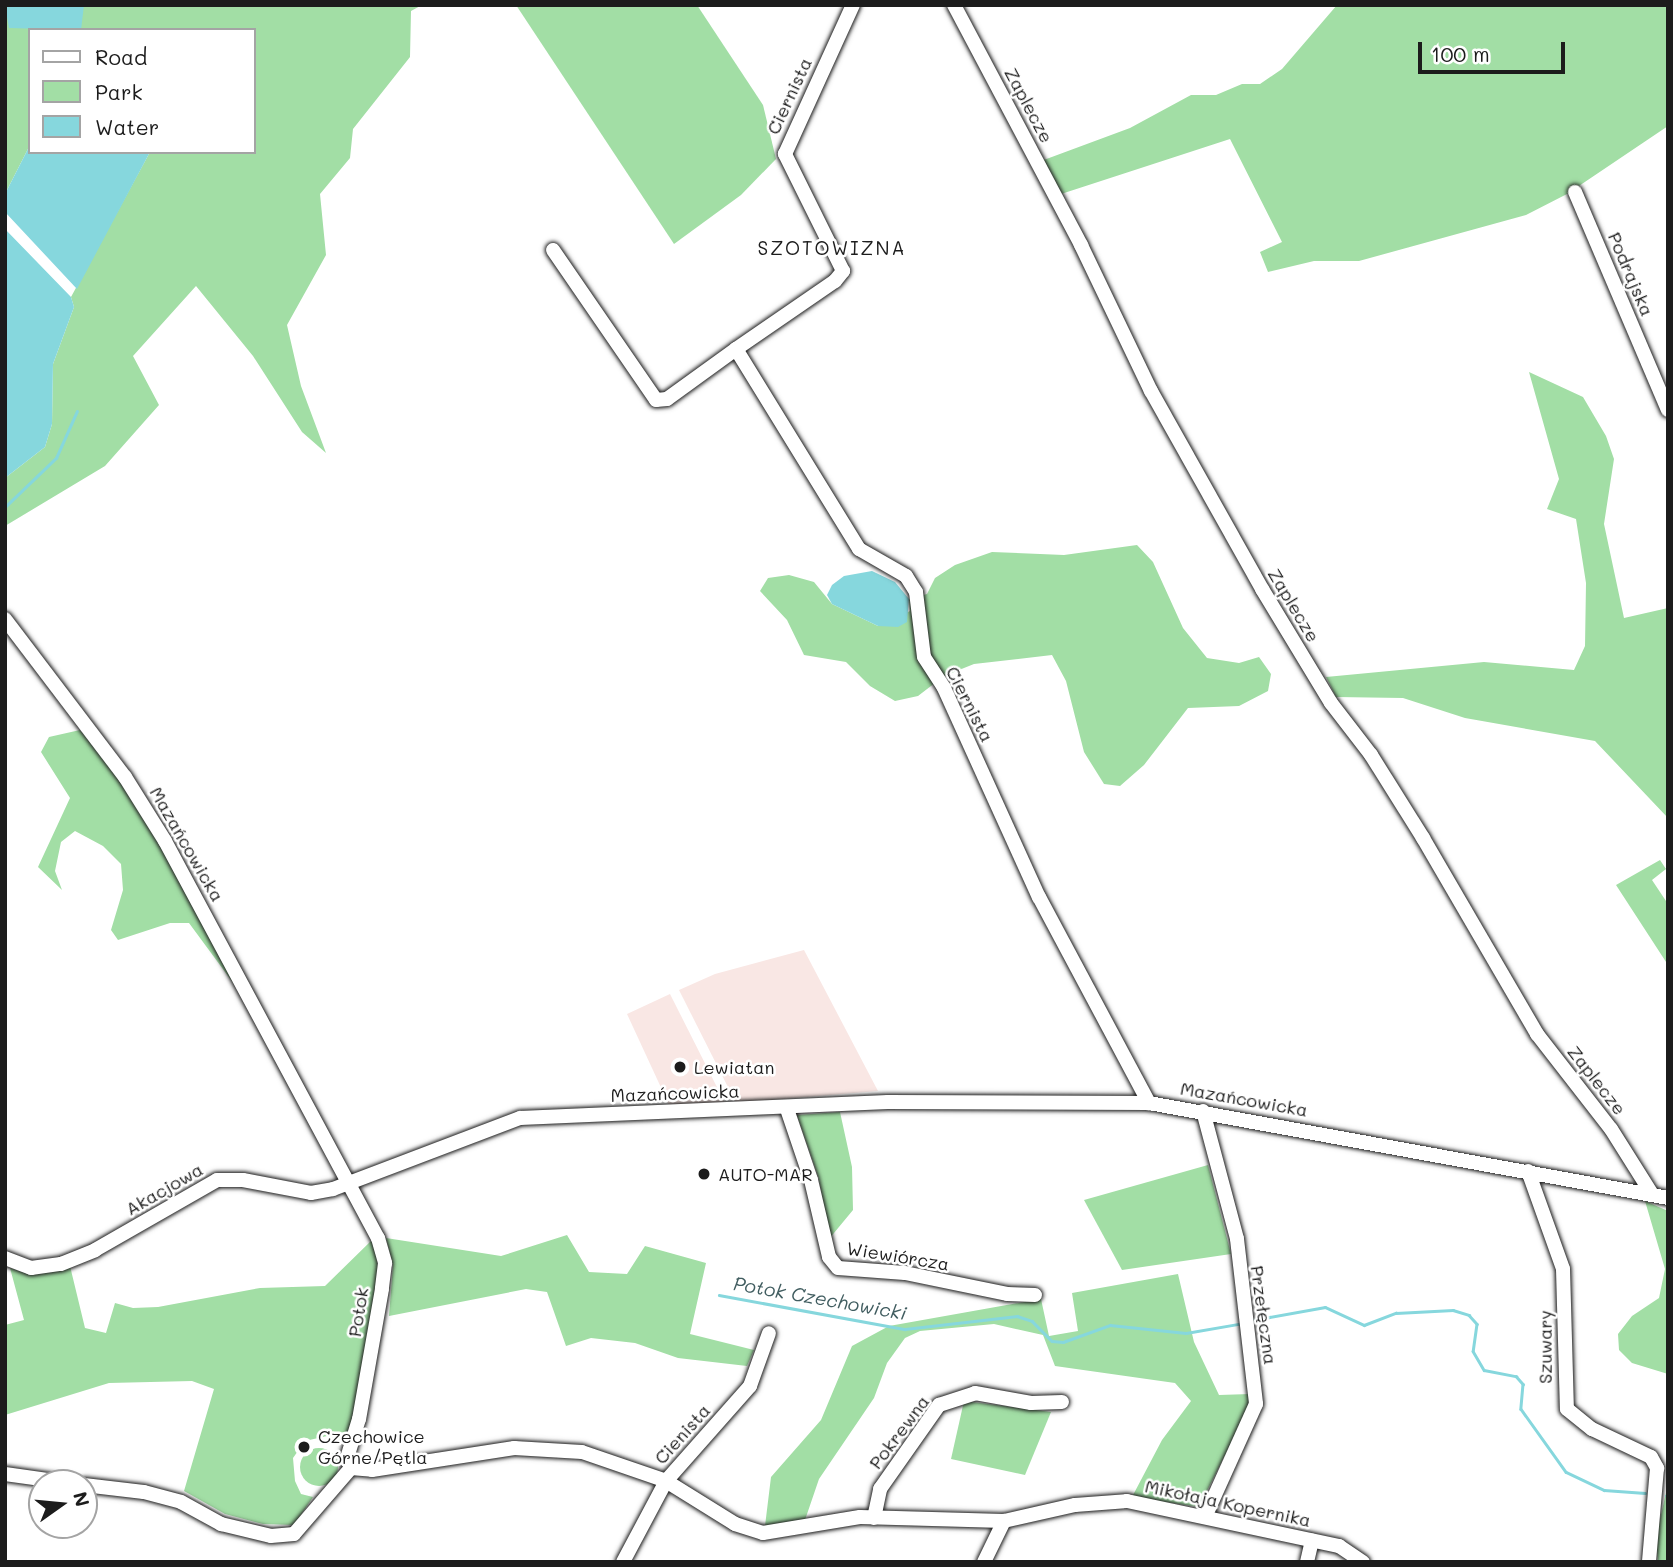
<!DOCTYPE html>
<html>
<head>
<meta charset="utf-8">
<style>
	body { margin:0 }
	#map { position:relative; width:1673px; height:1567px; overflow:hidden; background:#fff; font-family:Mali,sans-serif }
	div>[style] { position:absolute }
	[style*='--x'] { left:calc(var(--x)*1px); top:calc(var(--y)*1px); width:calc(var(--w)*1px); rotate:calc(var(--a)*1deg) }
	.built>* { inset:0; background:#f9e7e4 }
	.green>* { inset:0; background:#a2dea5 }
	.round { border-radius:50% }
	.water>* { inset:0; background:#86d7dd }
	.stream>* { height:2.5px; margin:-1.25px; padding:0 1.25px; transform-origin:1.25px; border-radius:1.25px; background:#86d7dd }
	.roads { filter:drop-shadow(0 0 2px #1c1c1c) drop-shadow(0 0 2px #1c1c1c) }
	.minor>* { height:14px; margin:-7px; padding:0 7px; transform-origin:7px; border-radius:7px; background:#fff }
	.dots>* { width:19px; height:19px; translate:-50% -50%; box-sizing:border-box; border:4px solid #fff; border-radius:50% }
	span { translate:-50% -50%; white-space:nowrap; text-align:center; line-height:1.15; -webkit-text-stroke:5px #fff; paint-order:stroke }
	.street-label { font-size:18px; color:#1c1c1c }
	.poi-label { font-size:18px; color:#1c1c1c }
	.left { translate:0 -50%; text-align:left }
	.neighbourhood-label { font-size:19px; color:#1c1c1c; letter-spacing:2px }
	.water-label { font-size:19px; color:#415d60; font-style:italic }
	.frame { position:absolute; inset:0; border:7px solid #1c1c1c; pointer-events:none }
	.legend { position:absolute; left:28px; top:28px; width:228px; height:126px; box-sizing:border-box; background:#fff; border:2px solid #a4a4a4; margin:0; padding:9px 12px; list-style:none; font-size:21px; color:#1c1c1c }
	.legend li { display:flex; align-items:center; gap:14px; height:35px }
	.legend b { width:35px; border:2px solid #a4a4a4 }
	.north { position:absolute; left:28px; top:1469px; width:70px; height:70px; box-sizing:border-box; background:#fff; border:2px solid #a4a4a4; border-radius:50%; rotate:75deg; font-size:19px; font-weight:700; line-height:28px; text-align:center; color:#1c1c1c }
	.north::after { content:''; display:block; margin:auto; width:24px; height:32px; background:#1c1c1c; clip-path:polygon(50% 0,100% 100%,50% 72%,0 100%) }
	.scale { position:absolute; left:1418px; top:42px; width:147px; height:32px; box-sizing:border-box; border:4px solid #1c1c1c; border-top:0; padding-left:9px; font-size:21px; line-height:24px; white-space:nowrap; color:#1c1c1c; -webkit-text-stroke:5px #fff; paint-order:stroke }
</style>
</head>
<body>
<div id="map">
	<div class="built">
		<div style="clip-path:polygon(804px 950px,878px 1091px,736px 1103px,679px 990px,715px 974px)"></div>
		<div style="clip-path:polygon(670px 994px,725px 1103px,670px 1107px,627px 1014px)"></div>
	</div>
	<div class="green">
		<div style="clip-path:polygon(5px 5px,422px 5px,411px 11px,410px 57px,353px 129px,350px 158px,320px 194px,326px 255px,287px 325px,301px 386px,326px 453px,302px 432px,253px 356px,196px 286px,133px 356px,159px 405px,105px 466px,5px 526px,5px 478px,45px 447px,52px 424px,53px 364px,74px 307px,71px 297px,150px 152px,254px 152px,254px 30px,30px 30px,30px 145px,5px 194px)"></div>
		<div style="clip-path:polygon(516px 5px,697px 5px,763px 105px,776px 159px,741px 195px,674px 244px)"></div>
		<div style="clip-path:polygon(1337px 5px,1668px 5px,1668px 126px,1567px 194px,1526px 215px,1359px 261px,1314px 261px,1268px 272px,1260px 252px,1282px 242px,1230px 139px,1058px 195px,1041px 161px,1130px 128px,1191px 95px,1216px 95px,1242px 84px,1260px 84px,1282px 69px)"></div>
		<div style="clip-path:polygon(1529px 372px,1583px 397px,1606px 436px,1614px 459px,1604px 524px,1624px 618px,1668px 608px,1668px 818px,1595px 741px,1465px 718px,1403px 698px,1336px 697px,1326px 677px,1484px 662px,1574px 670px,1585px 646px,1586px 583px,1576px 519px,1547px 509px,1559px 479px)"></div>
		<div style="clip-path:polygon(1137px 545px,1153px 562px,1183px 628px,1207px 658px,1239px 663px,1259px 657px,1271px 674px,1268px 691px,1239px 706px,1188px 708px,1144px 765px,1120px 786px,1104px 784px,1084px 752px,1066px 681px,1052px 655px,974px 664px,944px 676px,918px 696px,895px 701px,870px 686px,846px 662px,804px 655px,787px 620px,760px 591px,768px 578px,789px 575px,814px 582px,832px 604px,878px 626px,910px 611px,909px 599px,927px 594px,935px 578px,955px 565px,992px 552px,1064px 555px)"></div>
		<div style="clip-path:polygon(80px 730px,121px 780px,162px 845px,242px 995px,189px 923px,170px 923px,118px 940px,111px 930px,123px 890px,121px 864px,103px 846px,75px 831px,61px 842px,55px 871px,62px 890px,38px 867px,70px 798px,41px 752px,49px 737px)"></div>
		<div style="clip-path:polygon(1660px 860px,1666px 869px,1652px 880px,1668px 904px,1668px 965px,1616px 885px)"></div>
		<div style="clip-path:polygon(840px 1112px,852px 1167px,853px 1210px,829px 1239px,819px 1179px,797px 1115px)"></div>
		<div style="clip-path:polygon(1208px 1165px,1231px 1254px,1122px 1270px,1084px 1200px)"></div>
		<div style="clip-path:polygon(1645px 1201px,1668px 1211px,1668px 1374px,1632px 1363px,1619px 1350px,1618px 1334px,1632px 1316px,1659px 1298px,1665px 1269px)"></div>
		<div style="clip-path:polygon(567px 1235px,589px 1272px,627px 1274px,645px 1246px,706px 1263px,690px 1334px,754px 1350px,747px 1366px,678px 1358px,635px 1343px,591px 1338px,566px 1346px,547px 1292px,526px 1289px,389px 1316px,393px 1265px,386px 1238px,501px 1256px)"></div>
		<div style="clip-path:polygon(373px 1239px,378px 1267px,360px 1392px,345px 1442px,327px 1436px,305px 1441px,293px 1458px,295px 1481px,301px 1494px,313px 1497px,294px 1525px,263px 1524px,225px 1514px,184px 1491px,214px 1389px,192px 1381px,109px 1383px,5px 1415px,5px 1325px,24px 1320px,10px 1268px,32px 1275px,70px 1266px,85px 1328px,106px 1333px,115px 1303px,133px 1308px,158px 1307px,260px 1288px,325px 1286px)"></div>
		<div style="clip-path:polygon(1178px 1274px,1194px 1342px,1219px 1395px,1250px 1394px,1247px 1411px,1199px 1507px,1132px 1497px,1162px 1440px,1191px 1401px,1175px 1383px,1055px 1366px,1043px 1335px,994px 1324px,920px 1331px,905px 1338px,887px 1363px,874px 1398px,819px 1479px,805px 1520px,765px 1526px,771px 1477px,821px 1420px,852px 1346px,889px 1326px,1041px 1299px,1049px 1336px,1078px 1331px,1072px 1293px)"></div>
		<div style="clip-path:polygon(964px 1401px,1051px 1412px,1025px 1475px,951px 1459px)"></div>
		<div class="round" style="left:300px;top:1448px;width:38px;height:38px"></div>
		<div style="clip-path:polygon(1668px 1484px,1668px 1562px,1658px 1562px,1656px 1537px)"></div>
	</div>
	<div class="water">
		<div style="clip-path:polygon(5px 5px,84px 5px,81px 30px,9px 28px)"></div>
		<div style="clip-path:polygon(30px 145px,30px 152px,150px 152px,77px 289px,5px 212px,5px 194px)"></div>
		<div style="clip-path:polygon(5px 229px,71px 297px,74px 307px,53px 364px,52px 424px,45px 447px,5px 478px)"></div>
		<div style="clip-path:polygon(872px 571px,895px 582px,909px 599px,907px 622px,898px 627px,878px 626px,832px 604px,827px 595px,832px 585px,844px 576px)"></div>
	</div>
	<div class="stream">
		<div style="--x:5;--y:507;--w:71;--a:-43.9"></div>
		<div style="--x:56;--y:458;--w:51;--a:-65.9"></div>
		<div style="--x:719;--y:1295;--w:189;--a:10.4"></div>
		<div style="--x:905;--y:1329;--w:113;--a:-6.6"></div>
		<div style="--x:1017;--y:1316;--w:16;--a:18"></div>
		<div style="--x:1032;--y:1321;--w:28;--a:45"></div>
		<div style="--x:1052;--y:1341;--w:11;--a:5"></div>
		<div style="--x:1063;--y:1342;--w:50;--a:-19.9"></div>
		<div style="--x:1110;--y:1325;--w:76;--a:6"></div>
		<div style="--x:1186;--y:1333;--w:53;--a:-9.8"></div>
		<div style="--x:1253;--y:1320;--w:73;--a:-10.2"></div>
		<div style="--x:1325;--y:1307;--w:43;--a:24.8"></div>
		<div style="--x:1364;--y:1325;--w:34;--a:-21"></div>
		<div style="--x:1396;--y:1313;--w:57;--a:-3"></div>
		<div style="--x:1453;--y:1310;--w:17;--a:17"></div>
		<div style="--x:1469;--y:1315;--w:12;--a:48"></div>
		<div style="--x:1477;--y:1324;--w:27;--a:98"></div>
		<div style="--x:1473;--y:1351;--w:22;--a:60"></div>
		<div style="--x:1484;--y:1370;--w:33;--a:11"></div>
		<div style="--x:1516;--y:1376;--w:11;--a:49"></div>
		<div style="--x:1523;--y:1384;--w:25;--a:95"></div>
		<div style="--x:1521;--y:1409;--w:77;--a:54.5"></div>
		<div style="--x:1566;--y:1472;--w:42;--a:25.3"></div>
		<div style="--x:1604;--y:1490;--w:41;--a:4.2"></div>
		<div style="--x:1666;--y:1496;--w:2;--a:0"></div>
	</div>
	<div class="roads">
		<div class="minor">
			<div style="--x:954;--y:5;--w:272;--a:62.1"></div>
			<div style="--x:1081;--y:245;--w:162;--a:64.4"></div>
			<div style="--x:1151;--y:391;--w:227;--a:60.7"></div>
			<div style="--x:1262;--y:589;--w:133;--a:58.8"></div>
			<div style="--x:1331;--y:703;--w:66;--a:52.4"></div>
			<div style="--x:1371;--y:755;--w:98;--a:57.9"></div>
			<div style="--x:1423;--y:838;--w:227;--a:59.8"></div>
			<div style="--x:1537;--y:1034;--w:120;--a:52.1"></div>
			<div style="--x:1611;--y:1129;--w:77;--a:57.8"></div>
			<div style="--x:1575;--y:192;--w:237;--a:66.9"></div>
			<div style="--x:553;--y:250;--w:182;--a:55.5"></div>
			<div style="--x:656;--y:400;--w:11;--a:-5"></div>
			<div style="--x:667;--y:399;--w:85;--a:-35.9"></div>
			<div style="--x:736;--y:349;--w:235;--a:58.4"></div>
			<div style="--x:859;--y:549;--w:54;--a:29.9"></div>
			<div style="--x:906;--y:576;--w:19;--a:58"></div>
			<div style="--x:916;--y:592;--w:65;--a:83"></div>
			<div style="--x:924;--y:657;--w:37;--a:57"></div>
			<div style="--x:944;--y:688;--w:230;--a:65.6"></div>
			<div style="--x:1039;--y:897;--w:234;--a:61.9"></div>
			<div style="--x:736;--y:349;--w:120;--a:-34.5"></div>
			<div style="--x:835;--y:281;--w:13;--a:-51"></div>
			<div style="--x:843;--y:271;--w:131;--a:-116.4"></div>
			<div style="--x:785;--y:154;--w:164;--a:-65.5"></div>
			<div style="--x:5;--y:619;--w:198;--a:52.8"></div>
			<div style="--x:125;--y:777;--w:75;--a:58"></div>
			<div style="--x:165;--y:841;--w:451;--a:61.8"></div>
			<div style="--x:378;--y:1238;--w:26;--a:74"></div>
			<div style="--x:385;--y:1263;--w:26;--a:97"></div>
			<div style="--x:382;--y:1289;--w:132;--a:100"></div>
			<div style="--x:359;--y:1419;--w:41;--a:107.1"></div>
			<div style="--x:347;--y:1458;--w:11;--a:68"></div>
			<div style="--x:787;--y:1109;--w:75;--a:71.3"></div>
			<div style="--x:811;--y:1180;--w:79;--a:76.8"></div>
			<div style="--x:829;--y:1257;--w:14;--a:51"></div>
			<div style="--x:838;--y:1268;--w:67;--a:4.3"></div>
			<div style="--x:905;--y:1273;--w:104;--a:11.6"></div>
			<div style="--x:1007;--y:1294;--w:28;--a:2"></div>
			<div style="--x:1203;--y:1111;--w:132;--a:75.1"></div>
			<div style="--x:1237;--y:1239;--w:166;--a:83.4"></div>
			<div style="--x:1256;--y:1404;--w:124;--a:114.3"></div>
			<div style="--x:1528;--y:1171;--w:104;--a:70.3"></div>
			<div style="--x:1563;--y:1269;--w:140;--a:88.4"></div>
			<div style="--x:1567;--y:1409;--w:32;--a:39"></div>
			<div style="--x:1592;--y:1429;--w:65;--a:25.4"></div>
			<div style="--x:1651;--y:1457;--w:13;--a:61"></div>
			<div style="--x:1657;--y:1468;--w:94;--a:94.9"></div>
			<div style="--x:5;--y:1258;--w:28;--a:21"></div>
			<div style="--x:31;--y:1268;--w:30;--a:-8"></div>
			<div style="--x:61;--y:1264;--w:37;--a:-22"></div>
			<div style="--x:95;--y:1250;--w:141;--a:-29.8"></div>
			<div style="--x:217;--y:1180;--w:26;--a:0"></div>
			<div style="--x:243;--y:1180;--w:69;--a:10.8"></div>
			<div style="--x:311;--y:1193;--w:22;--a:-10"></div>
			<div style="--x:333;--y:1189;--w:200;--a:-20.8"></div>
			<div style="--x:520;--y:1118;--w:368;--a:-2.5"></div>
			<div style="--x:888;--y:1102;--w:261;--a:0.2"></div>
			<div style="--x:1149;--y:1103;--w:528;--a:10.37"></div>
			<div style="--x:351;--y:1468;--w:21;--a:5"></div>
			<div style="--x:372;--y:1470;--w:144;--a:-8.8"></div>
			<div style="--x:514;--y:1448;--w:68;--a:3.4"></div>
			<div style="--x:582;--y:1452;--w:89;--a:19"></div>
			<div style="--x:666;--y:1481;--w:81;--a:31.9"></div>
			<div style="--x:735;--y:1524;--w:29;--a:18"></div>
			<div style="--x:763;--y:1533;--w:98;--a:-9.4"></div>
			<div style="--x:860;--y:1517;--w:144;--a:1.6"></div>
			<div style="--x:1004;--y:1521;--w:73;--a:-12.7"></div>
			<div style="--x:1075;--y:1505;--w:52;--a:-4.4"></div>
			<div style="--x:1127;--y:1501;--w:217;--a:12"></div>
			<div style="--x:1339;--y:1546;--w:29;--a:34"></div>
			<div style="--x:5;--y:1474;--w:66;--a:7.9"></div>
			<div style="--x:84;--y:1485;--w:60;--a:6.7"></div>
			<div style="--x:144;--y:1492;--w:38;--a:15"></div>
			<div style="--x:181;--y:1502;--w:46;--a:28.8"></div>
			<div style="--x:221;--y:1524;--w:51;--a:13.5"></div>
			<div style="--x:271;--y:1536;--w:23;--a:-5"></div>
			<div style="--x:294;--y:1534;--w:87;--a:-49.2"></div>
			<div style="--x:874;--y:1518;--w:30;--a:-78"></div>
			<div style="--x:880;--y:1489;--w:103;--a:-54.9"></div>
			<div style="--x:939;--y:1405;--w:38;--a:-18"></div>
			<div style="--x:975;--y:1393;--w:57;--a:10.1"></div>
			<div style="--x:1031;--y:1403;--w:31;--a:-2"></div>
			<div style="--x:623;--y:1562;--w:92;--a:-62"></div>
			<div style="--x:666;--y:1481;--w:127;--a:-48.5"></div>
			<div style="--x:750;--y:1386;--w:56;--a:-70.3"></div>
			<div style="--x:984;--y:1562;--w:46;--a:-64"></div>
			<div style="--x:1307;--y:1562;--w:22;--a:-77"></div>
		</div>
	</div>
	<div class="dots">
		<div style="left:680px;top:1067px;background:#1c1c1c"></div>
		<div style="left:704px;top:1174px;background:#1c1c1c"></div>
		<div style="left:304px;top:1447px;background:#1c1c1c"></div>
	</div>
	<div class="street-label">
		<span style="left:789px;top:96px;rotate:-65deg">Ciernista</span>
		<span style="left:1029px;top:105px;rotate:62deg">Zaplecze</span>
		<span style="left:1631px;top:274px;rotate:67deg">Podrajska</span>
		<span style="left:1294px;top:605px;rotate:59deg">Zaplecze</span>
		<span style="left:970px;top:704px;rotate:63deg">Ciernista</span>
		<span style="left:187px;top:844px;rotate:60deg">Mazańcowicka</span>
		<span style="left:1597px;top:1080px;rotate:52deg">Zaplecze</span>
		<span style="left:675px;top:1093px;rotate:-2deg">Mazańcowicka</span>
		<span style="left:1244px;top:1099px;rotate:10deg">Mazańcowicka</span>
		<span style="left:164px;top:1189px;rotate:-30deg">Akacjowa</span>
		<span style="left:898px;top:1256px;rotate:9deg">Wiewiórcza</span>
		<span style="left:358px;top:1312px;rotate:-81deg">Potok</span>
		<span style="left:1264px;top:1315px;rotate:82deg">Przełęczna</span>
		<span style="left:1545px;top:1347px;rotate:-90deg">Szuwary</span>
		<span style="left:899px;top:1432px;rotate:-53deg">Pokrewna</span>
		<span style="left:682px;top:1434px;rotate:-48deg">Cienista</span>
		<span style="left:1228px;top:1503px;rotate:12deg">Mikołaja Kopernika</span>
	</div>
	<div class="poi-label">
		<span class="left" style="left:694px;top:1067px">Lewiatan</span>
		<span class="left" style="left:718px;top:1174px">AUTO-MAR</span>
		<span class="left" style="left:318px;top:1447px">Czechowice<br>Górne/Pętla</span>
	</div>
	<div class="neighbourhood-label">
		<span style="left:832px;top:248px">SZOTOWIZNA</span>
	</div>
	<div class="water-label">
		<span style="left:820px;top:1298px;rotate:10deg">Potok Czechowicki</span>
	</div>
	<div class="frame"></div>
	<ul class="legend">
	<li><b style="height:9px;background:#fff"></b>Road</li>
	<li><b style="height:19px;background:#a2dea5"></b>Park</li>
	<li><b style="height:19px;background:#86d7dd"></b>Water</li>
	</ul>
	<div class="north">N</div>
	<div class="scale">100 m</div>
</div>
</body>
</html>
